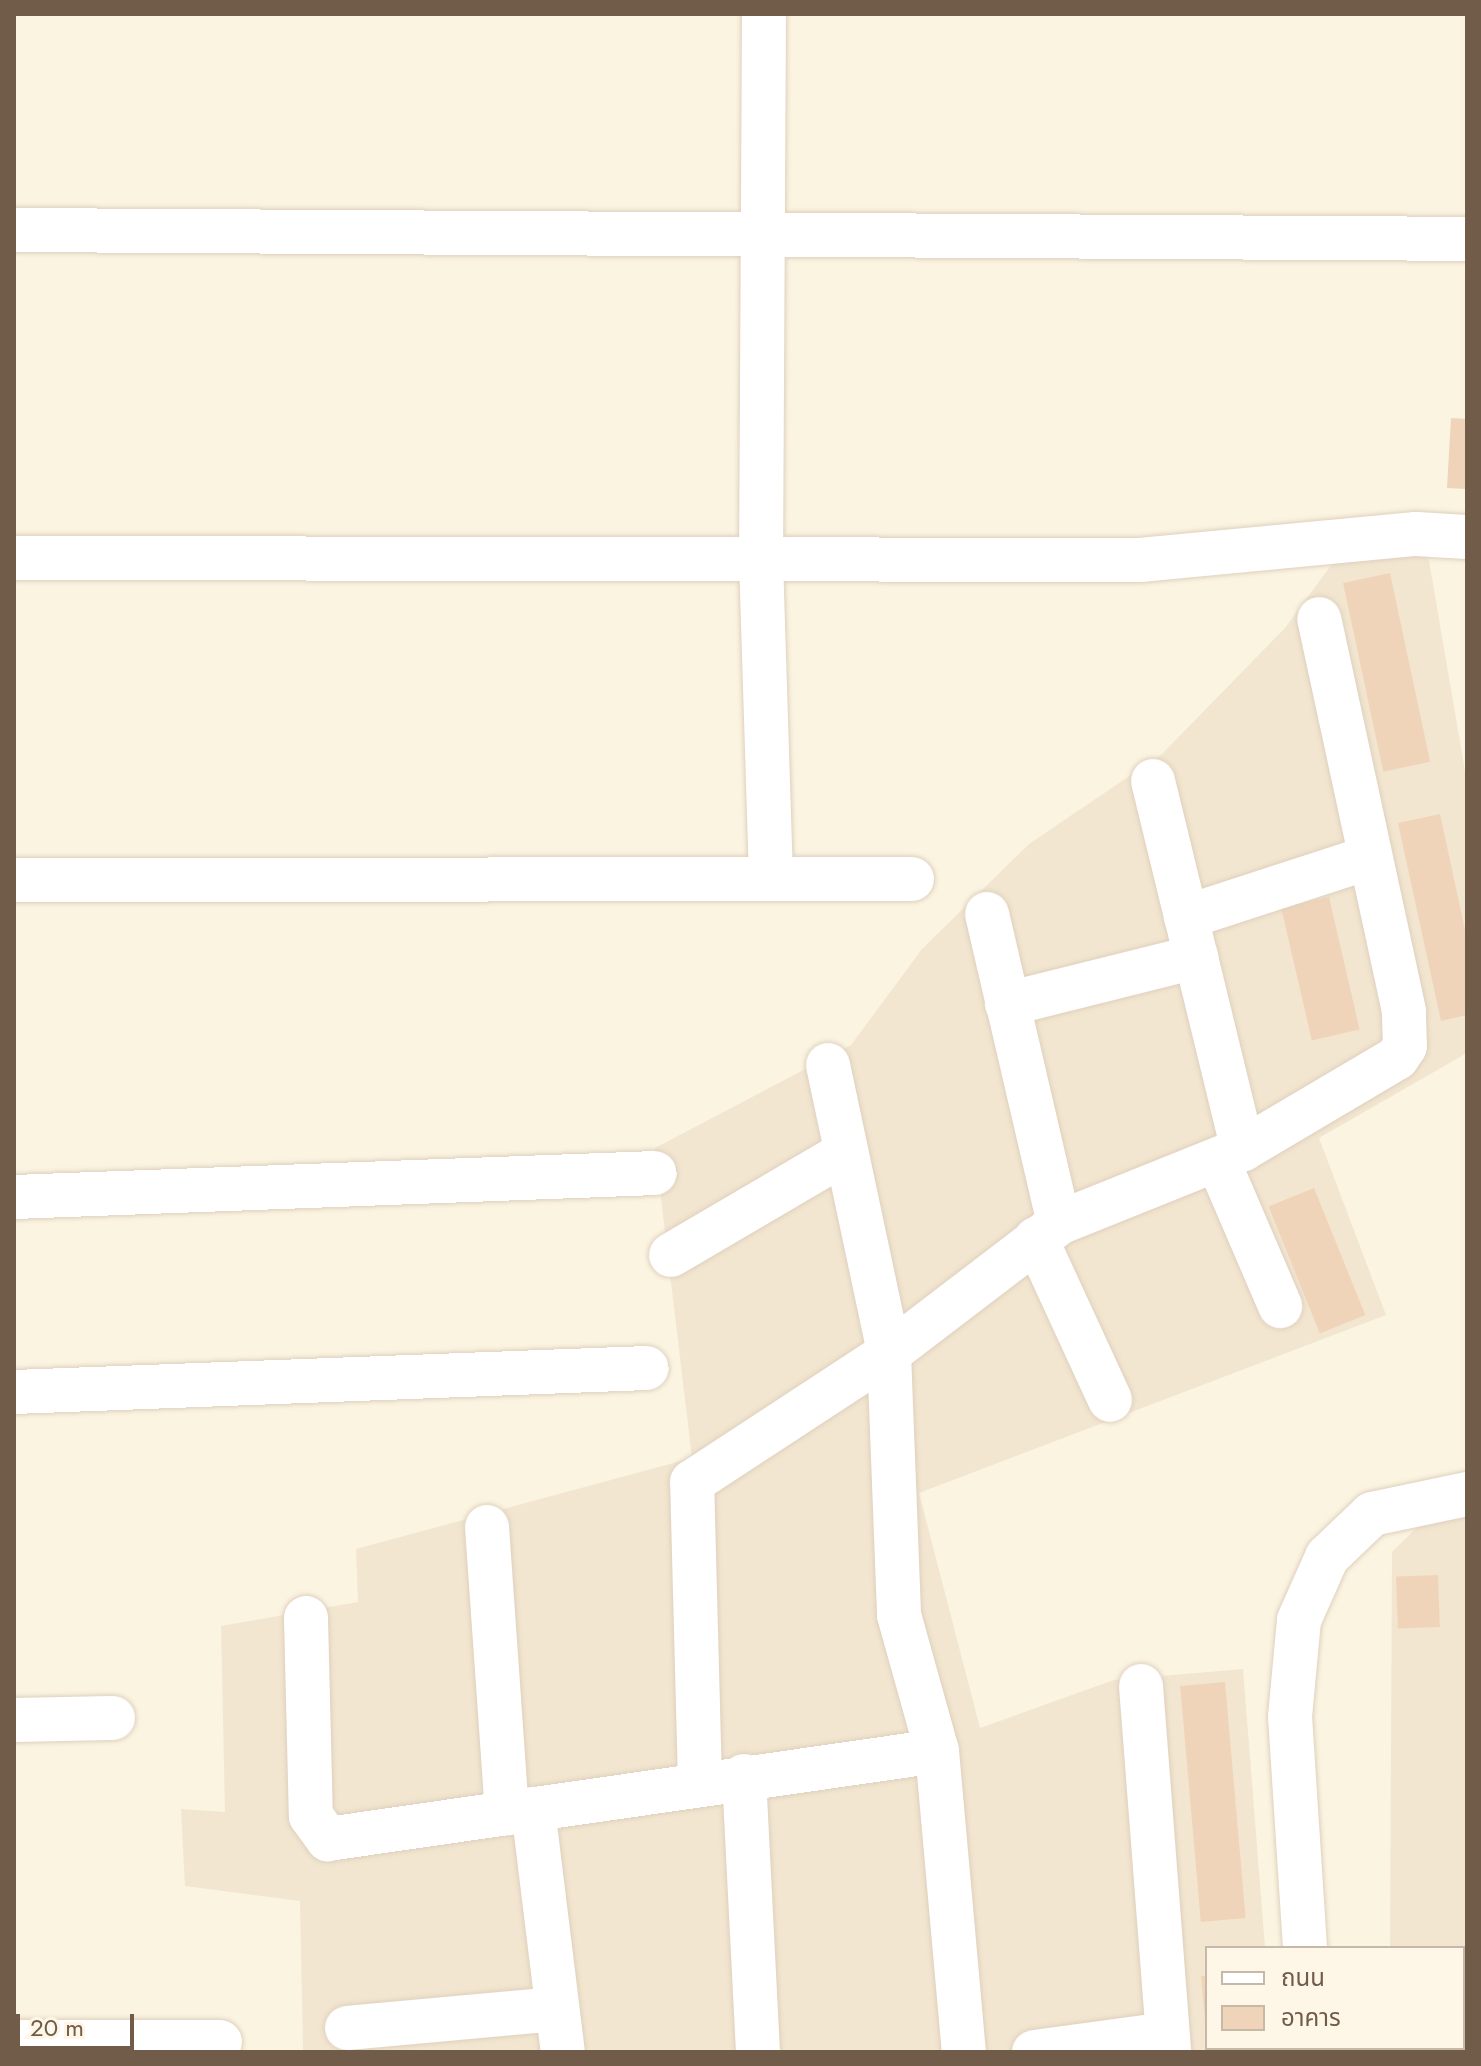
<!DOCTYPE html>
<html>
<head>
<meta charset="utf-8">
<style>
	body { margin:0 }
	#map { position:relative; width:1481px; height:2066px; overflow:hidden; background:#fbf4e1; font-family:Jost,"Noto Sans Thai",sans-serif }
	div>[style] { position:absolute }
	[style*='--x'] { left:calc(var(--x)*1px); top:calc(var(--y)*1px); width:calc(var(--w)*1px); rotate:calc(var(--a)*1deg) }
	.residential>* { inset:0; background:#f2e6d0 }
	.building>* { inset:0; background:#f0d4ba; transform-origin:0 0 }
	.roads { filter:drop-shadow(0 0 2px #dfd0bd) drop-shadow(0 0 2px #dfd0bd) }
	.minor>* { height:44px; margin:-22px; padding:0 22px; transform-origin:22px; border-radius:22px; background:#fff }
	span { translate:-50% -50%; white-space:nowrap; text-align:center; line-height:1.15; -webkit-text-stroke:7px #fef7e7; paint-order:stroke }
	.frame { position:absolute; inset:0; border:16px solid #715b49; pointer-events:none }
	.legend { position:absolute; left:1205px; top:1946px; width:260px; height:104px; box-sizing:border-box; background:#fef7e7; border:2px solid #c6b9a8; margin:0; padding:10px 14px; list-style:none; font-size:24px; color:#715b49 }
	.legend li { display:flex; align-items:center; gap:16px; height:40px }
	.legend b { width:40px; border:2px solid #c6b9a8 }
	.scale { position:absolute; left:16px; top:2014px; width:118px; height:36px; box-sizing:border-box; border:4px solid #715b49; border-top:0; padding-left:10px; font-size:24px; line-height:28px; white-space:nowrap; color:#715b49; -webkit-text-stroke:6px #fef7e7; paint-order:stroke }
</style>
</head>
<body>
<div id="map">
	<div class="residential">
		<div style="clip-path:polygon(1427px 549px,1467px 783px,1467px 1053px,1319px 1138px,1386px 1315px,919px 1493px,980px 1728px,1114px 1680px,1243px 1669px,1265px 1948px,1207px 1948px,1207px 2048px,1273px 2052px,303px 2052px,300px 1901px,185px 1886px,181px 1809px,225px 1812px,221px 1626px,358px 1602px,356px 1549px,692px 1458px,655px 1148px,851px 1045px,922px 949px,1029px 844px,1162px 754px,1285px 628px,1340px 553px)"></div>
		<div style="clip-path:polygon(1467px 1478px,1467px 2052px,1389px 2052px,1463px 2048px,1463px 1948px,1390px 1948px,1392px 1552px)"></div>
	</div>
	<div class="building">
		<div style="clip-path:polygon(1451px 418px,1467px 419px,1467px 489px,1447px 488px)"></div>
		<div style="left:1390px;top:573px;width:193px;height:48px;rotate:78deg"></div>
		<div style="clip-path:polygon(1440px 814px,1467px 939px,1467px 1015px,1441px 1021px,1398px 823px)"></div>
		<div style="left:1329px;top:897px;width:136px;height:49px;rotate:77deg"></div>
		<div style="left:1314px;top:1188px;width:137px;height:49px;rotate:68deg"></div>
		<div style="left:1438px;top:1575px;width:52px;height:42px;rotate:88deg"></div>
		<div style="left:1225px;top:1682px;width:237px;height:45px;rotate:85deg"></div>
		<div style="clip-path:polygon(1201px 1976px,1207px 1976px,1207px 2019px,1205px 2019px)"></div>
		<div style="left:1207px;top:2048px;width:46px;height:4px"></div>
	</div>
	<div class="roads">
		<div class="minor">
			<div style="--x:764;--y:14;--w:546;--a:90.31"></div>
			<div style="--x:761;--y:560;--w:314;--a:88.2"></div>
			<div style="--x:14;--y:230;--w:1453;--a:0.35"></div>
			<div style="--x:14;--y:558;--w:1126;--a:0.1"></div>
			<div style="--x:1140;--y:560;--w:277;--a:-5.4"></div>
			<div style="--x:1416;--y:534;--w:51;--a:3.4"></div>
			<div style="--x:1153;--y:781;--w:379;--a:76.3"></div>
			<div style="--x:14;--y:880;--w:898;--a:-0.06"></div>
			<div style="--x:987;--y:914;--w:317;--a:76.9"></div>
			<div style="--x:1186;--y:917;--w:191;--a:-18"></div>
			<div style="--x:1007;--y:1004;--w:195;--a:-14"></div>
			<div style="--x:828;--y:1065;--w:294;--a:78"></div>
			<div style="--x:889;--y:1353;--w:262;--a:87.8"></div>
			<div style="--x:899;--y:1615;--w:141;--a:74.4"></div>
			<div style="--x:937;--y:1751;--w:302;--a:84.9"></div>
			<div style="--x:1218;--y:1161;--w:158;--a:66.8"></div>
			<div style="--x:14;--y:1197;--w:641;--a:-2.14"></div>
			<div style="--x:1036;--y:1239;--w:177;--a:65.3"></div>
			<div style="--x:671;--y:1255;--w:202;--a:-30.4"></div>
			<div style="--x:14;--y:1392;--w:633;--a:-2.17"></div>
			<div style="--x:487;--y:1527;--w:287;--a:86"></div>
			<div style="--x:306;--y:1618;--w:198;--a:88.6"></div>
			<div style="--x:311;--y:1816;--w:29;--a:54"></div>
			<div style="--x:328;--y:1839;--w:615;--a:-8.22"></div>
			<div style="--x:1141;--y:1686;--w:367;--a:85.6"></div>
			<div style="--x:14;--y:1720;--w:99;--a:-1.2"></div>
			<div style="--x:744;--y:1776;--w:276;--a:87.1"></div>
			<div style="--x:700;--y:1783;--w:301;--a:-91.5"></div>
			<div style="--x:692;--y:1482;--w:235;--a:-33.2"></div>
			<div style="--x:889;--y:1353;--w:214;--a:-37.4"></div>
			<div style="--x:1059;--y:1223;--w:198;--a:-21.9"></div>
			<div style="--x:1243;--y:1149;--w:179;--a:-30.6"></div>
			<div style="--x:1397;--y:1058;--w:14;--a:-56"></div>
			<div style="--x:1405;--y:1046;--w:35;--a:-92"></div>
			<div style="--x:1404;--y:1011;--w:401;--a:-102.2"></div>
			<div style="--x:533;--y:1809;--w:245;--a:83"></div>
			<div style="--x:1305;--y:1948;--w:231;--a:-93.7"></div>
			<div style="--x:1290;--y:1717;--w:97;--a:-84.7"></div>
			<div style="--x:1299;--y:1620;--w:69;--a:-66"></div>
			<div style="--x:1327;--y:1557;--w:62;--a:-43.7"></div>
			<div style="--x:1372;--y:1514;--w:97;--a:-11.9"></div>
			<div style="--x:347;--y:2028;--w:210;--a:-5.2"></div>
			<div style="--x:14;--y:2042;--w:206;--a:0"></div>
			<div style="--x:1317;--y:2048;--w:4;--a:90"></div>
			<div style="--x:1034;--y:2052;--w:134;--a:-7.7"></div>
		</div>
	</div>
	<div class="frame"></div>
	<ul class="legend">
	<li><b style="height:10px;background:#fff"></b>ถนน</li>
	<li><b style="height:22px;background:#f0d4ba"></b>อาคาร</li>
	</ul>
	<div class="scale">20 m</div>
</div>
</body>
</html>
